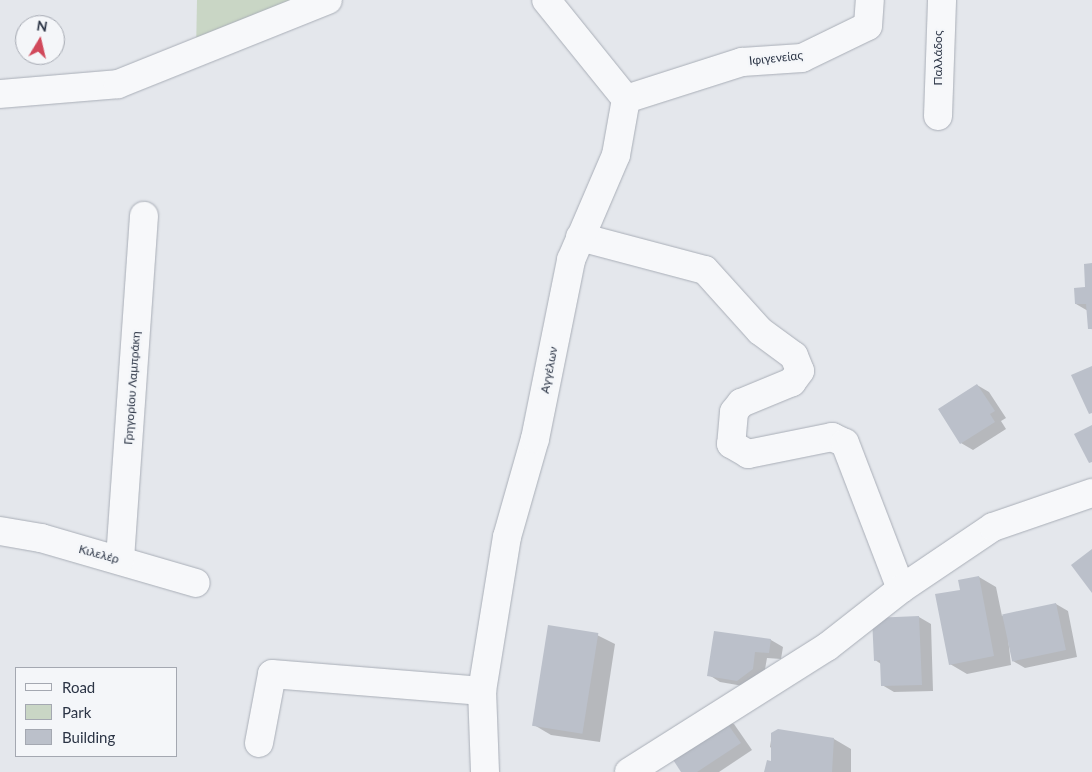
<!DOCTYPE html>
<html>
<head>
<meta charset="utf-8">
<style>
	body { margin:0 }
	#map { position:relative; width:1092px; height:772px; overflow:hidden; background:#e4e7ec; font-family:Lato,sans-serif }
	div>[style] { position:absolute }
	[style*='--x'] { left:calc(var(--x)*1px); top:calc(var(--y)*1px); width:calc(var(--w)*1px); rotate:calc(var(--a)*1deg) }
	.green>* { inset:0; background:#c9d6c5 }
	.shadow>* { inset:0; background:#0003 }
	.building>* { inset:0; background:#bbc0ca; transform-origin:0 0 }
	.roads { filter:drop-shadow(0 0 1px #a9aeb7) drop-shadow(0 0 1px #a9aeb7) }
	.street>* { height:28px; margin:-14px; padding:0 14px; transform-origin:14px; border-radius:14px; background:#f7f8fa }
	span { translate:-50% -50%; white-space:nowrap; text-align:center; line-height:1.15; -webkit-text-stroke:4.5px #f4f6f9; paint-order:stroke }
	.street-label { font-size:12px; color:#2b3445 }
	.legend { position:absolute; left:15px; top:667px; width:162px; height:90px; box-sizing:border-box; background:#f4f6f9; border:1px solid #a4a8b1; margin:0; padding:6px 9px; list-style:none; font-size:15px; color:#2b3445 }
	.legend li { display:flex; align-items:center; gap:10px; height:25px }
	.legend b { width:25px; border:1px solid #a4a8b1 }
	.north { position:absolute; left:15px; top:15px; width:50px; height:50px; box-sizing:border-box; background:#f4f6f9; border:1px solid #a4a8b1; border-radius:50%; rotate:9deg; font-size:14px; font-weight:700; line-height:20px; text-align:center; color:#2b3445 }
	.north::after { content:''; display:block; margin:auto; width:18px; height:22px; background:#d1495b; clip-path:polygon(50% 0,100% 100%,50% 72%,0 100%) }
</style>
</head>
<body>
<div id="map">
	<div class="green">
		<div style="clip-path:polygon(197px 0,328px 0,196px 53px)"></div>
	</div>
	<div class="shadow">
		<div style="clip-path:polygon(1092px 265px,1092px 330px,1088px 311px,1076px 304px,1086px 288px)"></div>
		<div style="clip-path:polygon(977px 385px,989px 392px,1006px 418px,1001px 421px,1006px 429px,973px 450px,961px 443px)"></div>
		<div style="clip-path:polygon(979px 577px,996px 587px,1002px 616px,1056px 604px,1068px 611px,1077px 657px,1025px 668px,1013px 661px,1008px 638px,1011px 665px,967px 674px,950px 664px,961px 591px)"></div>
		<div style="clip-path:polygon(919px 617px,931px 624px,933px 691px,894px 692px,882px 685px,881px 664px,875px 660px)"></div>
		<div style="clip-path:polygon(715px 632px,771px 640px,783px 647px,781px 659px,767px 658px,764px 675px,749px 687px,720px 682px,709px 675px)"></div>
		<div style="clip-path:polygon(597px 635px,615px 644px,600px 742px,551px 735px,534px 725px)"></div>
		<div style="clip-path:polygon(722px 718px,734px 724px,752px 750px,719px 772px,683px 772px)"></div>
		<div style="clip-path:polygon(772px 734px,834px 739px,851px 749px,851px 772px,768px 772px,774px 750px,770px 747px)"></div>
	</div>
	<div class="building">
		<div style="clip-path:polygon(1092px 263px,1092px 329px,1088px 329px,1086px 304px,1075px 304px,1074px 288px,1085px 287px,1084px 264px)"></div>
		<div style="clip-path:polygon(1092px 366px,1092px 413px,1089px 414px,1071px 375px)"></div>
		<div style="clip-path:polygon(977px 384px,995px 411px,990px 414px,995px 422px,960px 444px,938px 409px)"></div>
		<div style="clip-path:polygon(1092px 425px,1092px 462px,1089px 463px,1074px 434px)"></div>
		<div style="clip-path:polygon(1092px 549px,1092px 593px,1071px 565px)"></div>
		<div style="clip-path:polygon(979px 576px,994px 656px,949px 665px,935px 594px,960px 590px,958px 580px)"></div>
		<div style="left:1056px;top:603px;width:48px;height:55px;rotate:78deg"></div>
		<div style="clip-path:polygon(919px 616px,922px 685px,881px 686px,880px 660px,874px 661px,872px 618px)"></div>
		<div style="left:548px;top:625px;width:51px;height:102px;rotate:9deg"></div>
		<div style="clip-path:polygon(714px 631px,771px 639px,769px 653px,755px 652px,753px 669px,737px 681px,707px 676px)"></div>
		<div style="clip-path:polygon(722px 716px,741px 743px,697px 772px,681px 772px,668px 752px)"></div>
		<div style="clip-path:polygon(778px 729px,834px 738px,832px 772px,764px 772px,767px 760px,771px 761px,771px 733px)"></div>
	</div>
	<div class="roads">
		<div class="street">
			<div style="--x:0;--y:94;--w:118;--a:-4.8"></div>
			<div style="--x:118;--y:84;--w:226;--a:-21.8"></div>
			<div style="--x:626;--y:99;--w:122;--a:-17.7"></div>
			<div style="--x:742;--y:62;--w:60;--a:-3.8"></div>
			<div style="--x:802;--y:58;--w:73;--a:-25.9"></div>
			<div style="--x:868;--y:26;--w:26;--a:-86"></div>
			<div style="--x:938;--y:116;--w:116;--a:-88"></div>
			<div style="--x:580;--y:237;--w:129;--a:14.8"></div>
			<div style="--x:705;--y:270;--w:82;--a:48"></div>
			<div style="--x:760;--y:331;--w:42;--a:36.3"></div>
			<div style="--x:794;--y:356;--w:16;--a:68"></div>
			<div style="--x:800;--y:371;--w:14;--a:126"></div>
			<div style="--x:792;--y:382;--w:55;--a:157.6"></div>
			<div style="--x:741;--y:403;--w:11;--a:128"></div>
			<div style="--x:734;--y:412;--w:32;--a:95"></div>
			<div style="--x:731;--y:444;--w:20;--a:30"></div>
			<div style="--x:748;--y:454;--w:86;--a:-11.4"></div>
			<div style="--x:832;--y:437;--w:14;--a:25"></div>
			<div style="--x:845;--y:443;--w:156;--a:69"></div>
			<div style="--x:0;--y:531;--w:42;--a:9.7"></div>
			<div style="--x:41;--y:538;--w:161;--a:16.2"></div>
			<div style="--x:120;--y:559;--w:344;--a:-86"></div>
			<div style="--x:259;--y:743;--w:70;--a:-79.3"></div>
			<div style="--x:272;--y:674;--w:211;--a:4.6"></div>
			<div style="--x:485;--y:772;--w:81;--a:-92.1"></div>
			<div style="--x:482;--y:691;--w:156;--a:-80.8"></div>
			<div style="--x:507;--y:537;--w:102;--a:-74.1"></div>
			<div style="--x:535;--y:439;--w:183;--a:-78.6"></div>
			<div style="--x:571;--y:260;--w:114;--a:-66.8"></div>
			<div style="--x:616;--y:155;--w:57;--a:-79.9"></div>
			<div style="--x:626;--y:99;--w:127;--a:-128.9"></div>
			<div style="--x:629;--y:772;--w:234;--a:-32.3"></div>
			<div style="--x:827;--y:647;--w:94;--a:-38.1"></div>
			<div style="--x:901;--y:589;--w:111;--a:-34"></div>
			<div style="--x:993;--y:527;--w:105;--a:-19"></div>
		</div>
	</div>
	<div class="street-label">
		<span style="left:776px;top:58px;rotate:-6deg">Ιφιγενείας</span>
		<span style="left:938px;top:58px;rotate:-90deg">Παλλάδος</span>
		<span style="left:549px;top:370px;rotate:-79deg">Αγγέλων</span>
		<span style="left:132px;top:388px;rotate:-86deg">Γρηγορίου Λαμπράκη</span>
		<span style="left:99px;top:554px;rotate:15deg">Κιλελέρ</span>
	</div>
	<ul class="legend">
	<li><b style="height:6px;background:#f7f8fa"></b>Road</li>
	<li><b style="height:14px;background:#c9d6c5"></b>Park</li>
	<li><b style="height:14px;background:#bbc0ca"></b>Building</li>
	</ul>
	<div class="north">N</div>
</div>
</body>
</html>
